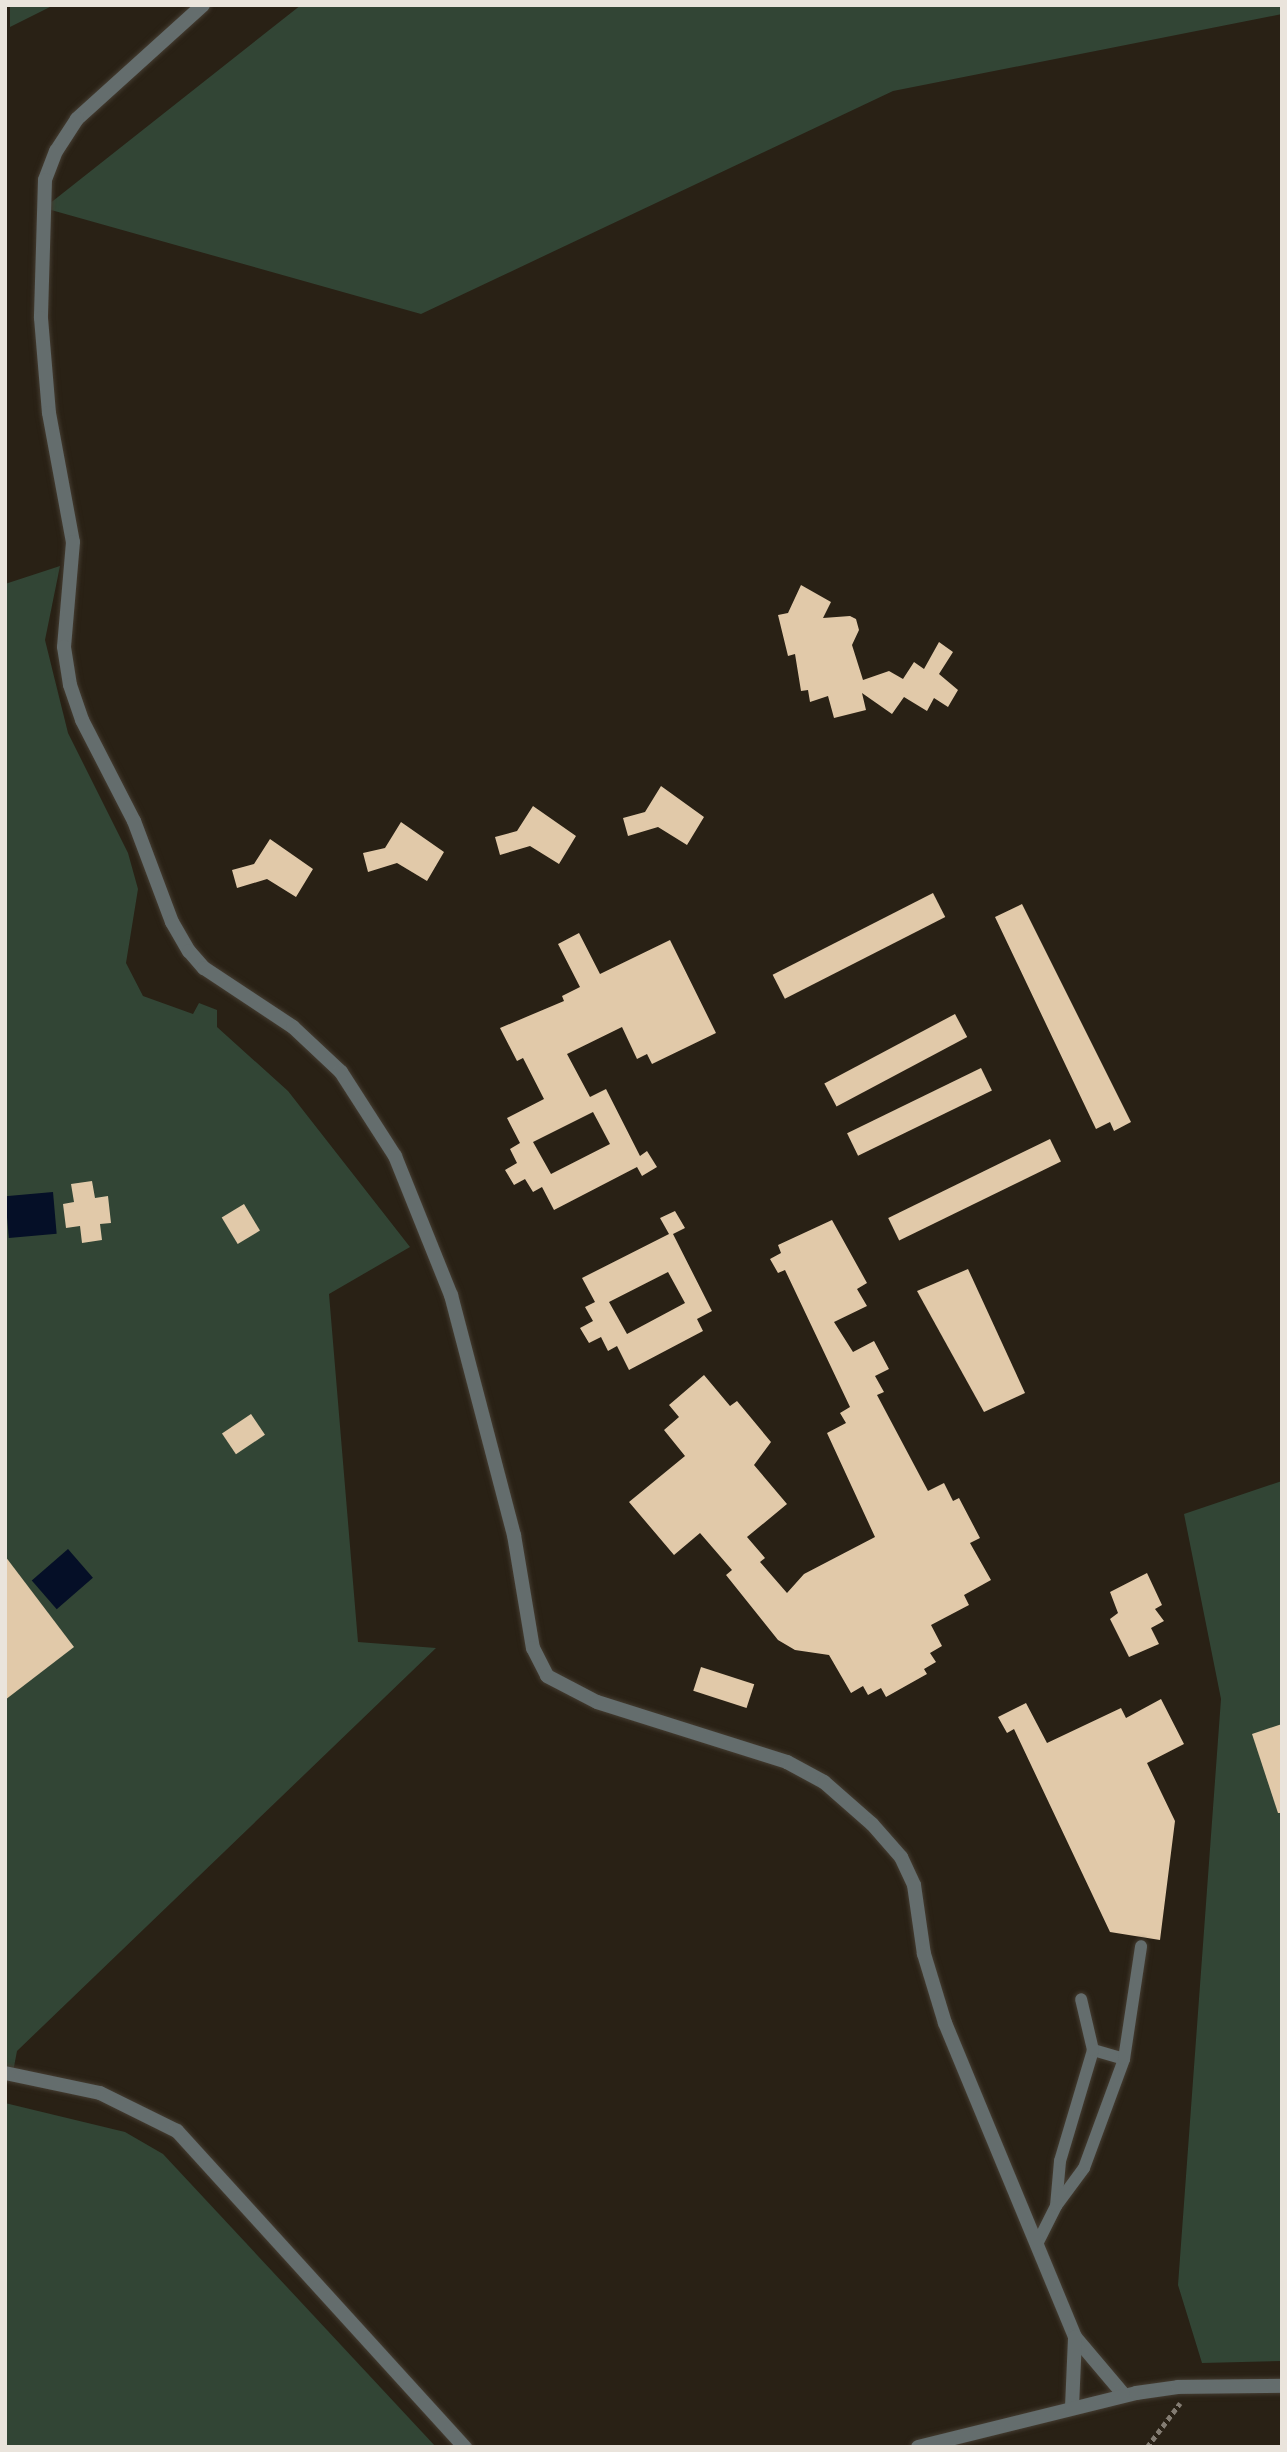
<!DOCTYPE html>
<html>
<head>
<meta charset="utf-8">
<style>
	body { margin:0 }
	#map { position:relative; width:1287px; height:2452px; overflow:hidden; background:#292115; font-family:Bitter,serif }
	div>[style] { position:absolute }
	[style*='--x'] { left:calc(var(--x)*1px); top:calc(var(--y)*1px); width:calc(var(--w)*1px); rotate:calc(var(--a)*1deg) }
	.green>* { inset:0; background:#324535 }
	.water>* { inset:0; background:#050f27; transform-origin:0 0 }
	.building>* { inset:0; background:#e1c9a9; transform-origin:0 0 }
	.path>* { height:4.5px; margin-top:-2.25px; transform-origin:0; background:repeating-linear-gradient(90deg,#837c72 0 5px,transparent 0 8.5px) }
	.roads { filter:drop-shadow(0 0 2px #443c31) drop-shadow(0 0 2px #443c31) }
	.service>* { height:12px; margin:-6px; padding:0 6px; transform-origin:6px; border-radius:6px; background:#646d6d }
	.minor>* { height:14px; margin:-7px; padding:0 7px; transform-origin:7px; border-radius:7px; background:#646d6d }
	.tertiary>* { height:14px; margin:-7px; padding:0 7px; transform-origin:7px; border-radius:7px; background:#646d6d }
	span { translate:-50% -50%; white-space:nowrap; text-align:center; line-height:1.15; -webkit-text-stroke:7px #20180c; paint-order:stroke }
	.frame { position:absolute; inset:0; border:7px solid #eae4dc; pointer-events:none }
</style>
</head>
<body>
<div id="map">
	<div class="green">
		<div style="clip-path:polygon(10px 5px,54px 5px,10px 27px)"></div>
		<div style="clip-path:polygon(301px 5px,1282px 5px,1282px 14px,893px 91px,421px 314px,44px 208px)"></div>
		<div style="clip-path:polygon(60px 566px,45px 640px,68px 733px,128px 853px,138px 889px,126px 963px,143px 996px,193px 1014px,199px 1003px,217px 1010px,217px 1027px,288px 1091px,410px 1247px,329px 1294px,358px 1642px,436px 1648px,17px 2051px,13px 2072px,5px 2069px,5px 584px)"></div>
		<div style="clip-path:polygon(1282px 1481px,1282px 2361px,1202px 2363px,1178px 2285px,1221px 1699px,1184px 1514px)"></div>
		<div style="clip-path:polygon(5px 2103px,125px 2132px,163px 2154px,436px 2447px,5px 2447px)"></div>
	</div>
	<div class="water">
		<div style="left:53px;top:1192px;width:42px;height:48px;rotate:85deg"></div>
		<div style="left:68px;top:1549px;width:38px;height:48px;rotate:49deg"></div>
	</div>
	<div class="building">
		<div style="clip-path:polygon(801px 585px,831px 602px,823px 618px,850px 616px,856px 619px,859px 630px,852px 645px,863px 680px,889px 671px,903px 679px,914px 662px,924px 669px,939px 642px,953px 652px,939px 674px,958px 690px,948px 707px,934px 698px,927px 711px,904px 697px,892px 714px,862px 693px,866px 710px,834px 718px,828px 696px,810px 702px,808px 690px,801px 691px,795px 654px,788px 656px,778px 615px,788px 613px)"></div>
		<div style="clip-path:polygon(661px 786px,704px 817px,687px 845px,658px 827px,628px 836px,623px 818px,645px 812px)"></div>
		<div style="clip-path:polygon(533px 806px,576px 836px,559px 864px,530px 846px,500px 855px,495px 837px,517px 831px)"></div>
		<div style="clip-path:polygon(401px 822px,444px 852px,427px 881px,397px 863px,368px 872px,363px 853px,385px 848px)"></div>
		<div style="clip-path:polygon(270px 839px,313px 869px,296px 897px,267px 879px,237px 888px,232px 870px,254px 864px)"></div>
		<div style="left:933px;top:893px;width:27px;height:180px;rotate:63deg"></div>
		<div style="clip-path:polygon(1022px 904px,1131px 1122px,1114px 1131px,1110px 1122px,1096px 1129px,995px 917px)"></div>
		<div style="clip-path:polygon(evenodd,579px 933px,600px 974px,670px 940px,716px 1033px,652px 1064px,647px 1054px,637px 1059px,622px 1027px,567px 1054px,590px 1097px,606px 1089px,640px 1156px,647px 1151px,657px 1167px,642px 1176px,637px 1167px,554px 1210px,542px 1187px,533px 1192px,525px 1179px,514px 1185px,505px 1170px,517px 1163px,510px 1149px,520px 1143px,507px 1118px,544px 1099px,523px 1058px,517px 1061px,500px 1028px,564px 1001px,562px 996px,580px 987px,558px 944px,579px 933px,593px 1112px,610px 1144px,551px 1174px,533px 1142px,593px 1112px)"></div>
		<div style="left:955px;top:1014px;width:26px;height:148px;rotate:62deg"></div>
		<div style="left:981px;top:1068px;width:25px;height:149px;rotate:64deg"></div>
		<div style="left:1050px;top:1139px;width:25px;height:180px;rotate:64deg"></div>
		<div style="clip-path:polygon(92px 1181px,95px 1198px,108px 1196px,111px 1223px,100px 1224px,102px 1240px,82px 1243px,80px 1226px,66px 1228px,63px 1204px,74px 1202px,71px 1184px)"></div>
		<div style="left:244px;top:1204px;width:31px;height:26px;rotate:59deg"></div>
		<div style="clip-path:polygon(evenodd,675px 1211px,685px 1228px,673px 1234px,712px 1311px,697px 1319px,703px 1331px,629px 1370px,617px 1346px,608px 1351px,601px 1337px,589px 1343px,580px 1328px,593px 1321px,585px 1307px,595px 1302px,582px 1278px,669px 1234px,660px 1218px,675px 1211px,668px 1272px,685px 1303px,627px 1334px,609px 1302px,668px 1272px)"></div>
		<div style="clip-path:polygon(832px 1220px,867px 1283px,857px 1289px,867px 1306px,834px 1322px,853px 1352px,874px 1341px,889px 1369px,875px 1376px,884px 1392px,877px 1395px,928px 1491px,944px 1483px,953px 1501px,959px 1498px,980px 1538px,970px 1543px,991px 1580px,964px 1595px,969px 1605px,931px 1625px,942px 1646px,930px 1653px,936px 1662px,924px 1669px,927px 1674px,886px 1697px,881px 1688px,868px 1695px,863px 1686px,851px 1693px,829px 1655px,795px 1650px,778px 1640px,726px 1575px,732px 1570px,700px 1533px,674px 1555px,629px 1502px,685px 1456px,664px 1430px,679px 1417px,669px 1405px,704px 1375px,730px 1406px,737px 1401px,771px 1442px,754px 1465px,787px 1504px,747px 1537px,765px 1558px,760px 1562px,787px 1593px,804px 1574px,875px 1537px,827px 1433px,846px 1423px,840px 1413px,850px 1407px,785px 1270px,778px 1273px,770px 1259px,781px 1253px,778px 1245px)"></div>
		<div style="clip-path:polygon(968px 1269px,1025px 1393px,984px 1412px,917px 1291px)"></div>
		<div style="left:251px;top:1414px;width:25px;height:35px;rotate:56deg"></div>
		<div style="clip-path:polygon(5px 1556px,74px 1647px,5px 1700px)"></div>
		<div style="clip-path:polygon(1147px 1573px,1162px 1605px,1155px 1609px,1164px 1621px,1151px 1628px,1159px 1644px,1129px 1657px,1110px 1619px,1118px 1613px,1110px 1592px)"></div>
		<div style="left:701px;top:1667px;width:56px;height:25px;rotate:18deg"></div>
		<div style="clip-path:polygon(1161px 1699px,1184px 1744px,1147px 1763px,1175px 1821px,1160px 1940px,1110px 1932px,1014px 1729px,1007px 1733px,998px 1717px,1026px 1703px,1047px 1743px,1121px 1708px,1126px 1718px)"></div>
		<div style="clip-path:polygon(1282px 1724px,1282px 1813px,1278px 1813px,1252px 1734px)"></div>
	</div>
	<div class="path">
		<div style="--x:1147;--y:2447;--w:55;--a:-53.1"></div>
	</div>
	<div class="roads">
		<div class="service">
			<div style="--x:1093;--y:2050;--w:32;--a:16"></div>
			<div style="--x:1056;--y:2206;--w:45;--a:-84.9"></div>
			<div style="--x:1060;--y:2161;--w:116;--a:-73.4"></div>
			<div style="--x:1093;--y:2050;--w:52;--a:-103.2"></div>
			<div style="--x:1037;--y:2244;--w:42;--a:-63.4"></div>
			<div style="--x:1056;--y:2206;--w:47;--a:-53.6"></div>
			<div style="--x:1084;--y:2168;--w:116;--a:-69.8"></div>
			<div style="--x:1124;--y:2059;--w:114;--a:-81.4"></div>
		</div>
		<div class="minor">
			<div style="--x:203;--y:5;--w:170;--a:137.9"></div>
			<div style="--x:77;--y:119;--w:38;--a:123"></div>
			<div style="--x:56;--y:151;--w:31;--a:111"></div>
			<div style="--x:45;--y:180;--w:138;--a:91.7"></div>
			<div style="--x:41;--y:318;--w:95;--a:85.2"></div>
			<div style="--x:49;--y:413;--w:131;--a:79.5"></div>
			<div style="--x:73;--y:542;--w:105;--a:94.9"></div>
			<div style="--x:64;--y:647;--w:38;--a:81"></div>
			<div style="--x:70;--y:685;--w:37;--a:71"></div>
			<div style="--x:82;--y:720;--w:114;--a:62.8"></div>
			<div style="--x:134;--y:821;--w:108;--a:69.4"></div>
			<div style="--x:172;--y:922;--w:34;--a:60"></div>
			<div style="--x:189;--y:951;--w:23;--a:49"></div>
			<div style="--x:204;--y:968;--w:107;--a:33.5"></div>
			<div style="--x:293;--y:1027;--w:66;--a:43.2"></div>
			<div style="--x:341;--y:1072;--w:100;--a:57.3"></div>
			<div style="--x:395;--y:1156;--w:150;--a:68.1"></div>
			<div style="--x:451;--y:1295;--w:248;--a:75.3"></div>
			<div style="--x:514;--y:1535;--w:115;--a:80.5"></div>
			<div style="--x:533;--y:1648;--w:31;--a:63"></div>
			<div style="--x:547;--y:1676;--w:56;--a:27.5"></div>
			<div style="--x:597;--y:1702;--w:199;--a:17.5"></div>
			<div style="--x:787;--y:1762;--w:42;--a:28.4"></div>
			<div style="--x:824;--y:1782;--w:64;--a:41.2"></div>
			<div style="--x:872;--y:1824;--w:44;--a:48.7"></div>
			<div style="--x:901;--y:1857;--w:31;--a:65"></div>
			<div style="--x:914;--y:1885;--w:70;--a:81.8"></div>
			<div style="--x:924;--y:1954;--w:72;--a:73.1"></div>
			<div style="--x:945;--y:2023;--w:340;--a:67.5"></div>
			<div style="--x:1075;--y:2337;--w:76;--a:49.8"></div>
			<div style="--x:5;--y:2073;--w:97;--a:11.9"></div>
			<div style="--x:100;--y:2093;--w:86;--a:26.3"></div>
			<div style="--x:177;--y:2131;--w:428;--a:47.7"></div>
			<div style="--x:1072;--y:2407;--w:70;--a:-87.5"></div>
		</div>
		<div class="tertiary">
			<div style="--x:918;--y:2447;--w:225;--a:-13.9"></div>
			<div style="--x:1136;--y:2393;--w:42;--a:-8.1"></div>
			<div style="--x:1178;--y:2387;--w:104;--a:-0.6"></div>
		</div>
	</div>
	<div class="frame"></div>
</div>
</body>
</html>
